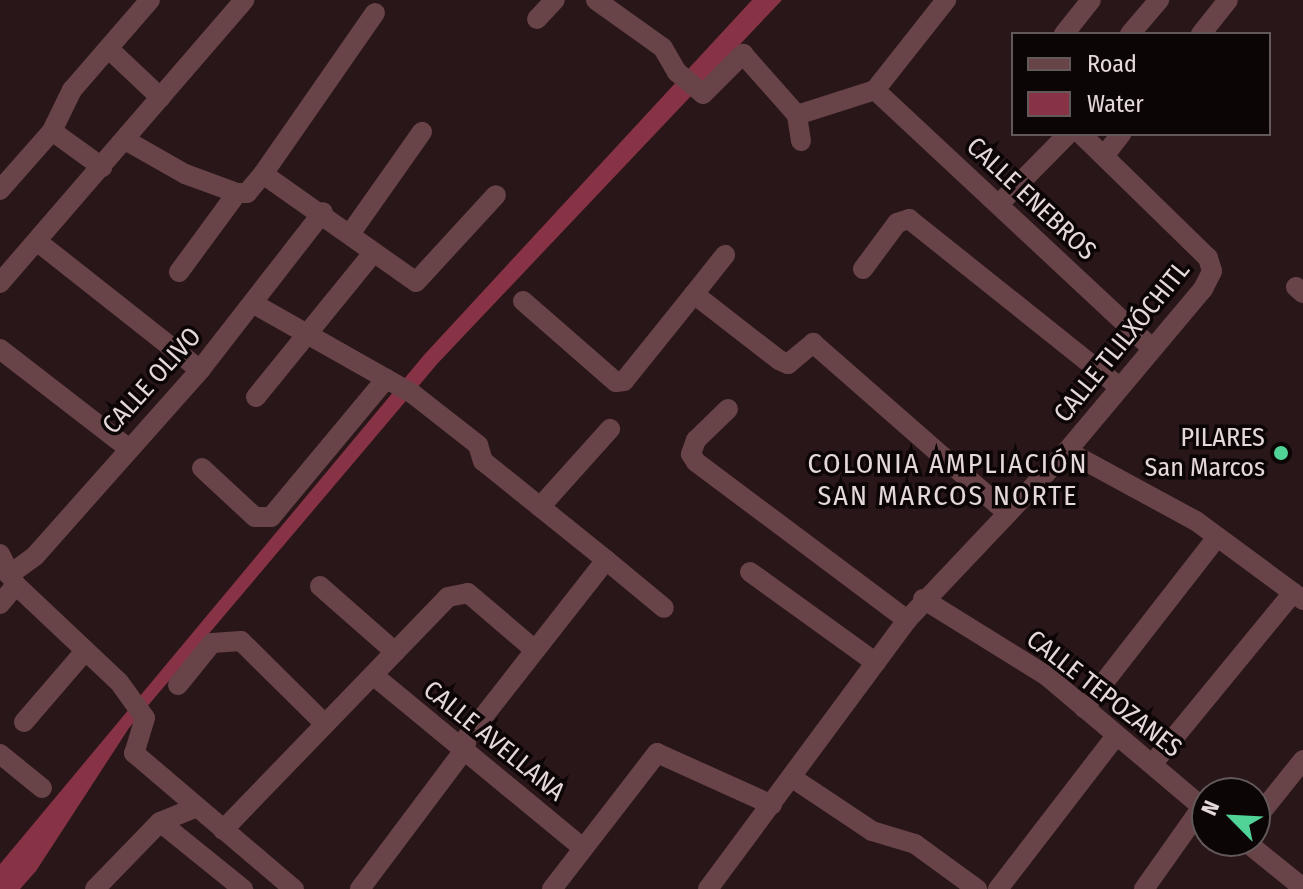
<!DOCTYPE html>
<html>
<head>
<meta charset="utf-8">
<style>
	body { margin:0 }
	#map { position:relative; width:1303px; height:889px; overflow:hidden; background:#291619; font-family:"Fira Sans Condensed",sans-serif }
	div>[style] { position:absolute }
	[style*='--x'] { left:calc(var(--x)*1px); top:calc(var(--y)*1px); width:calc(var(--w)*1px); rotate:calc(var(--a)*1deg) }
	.water>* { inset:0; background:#873245 }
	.minor>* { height:20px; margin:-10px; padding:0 10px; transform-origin:10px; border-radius:10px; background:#684348 }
	.dots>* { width:22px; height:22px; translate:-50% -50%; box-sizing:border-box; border:4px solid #0c0506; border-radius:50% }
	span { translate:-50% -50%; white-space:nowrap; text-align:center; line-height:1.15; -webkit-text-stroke:7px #0c0506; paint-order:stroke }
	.street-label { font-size:26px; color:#e5d8d9 }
	.poi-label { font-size:26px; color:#e5d8d9 }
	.right { translate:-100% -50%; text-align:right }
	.neighbourhood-label { font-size:28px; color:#e5d8d9; letter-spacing:2px }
	.legend { position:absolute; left:1011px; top:32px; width:260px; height:104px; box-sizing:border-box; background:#0c0506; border:2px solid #63595a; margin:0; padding:10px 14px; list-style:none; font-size:24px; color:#e5d8d9 }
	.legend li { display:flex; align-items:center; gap:16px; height:40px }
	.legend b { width:40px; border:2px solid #63595a }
	.north { position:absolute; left:1191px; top:777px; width:80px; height:80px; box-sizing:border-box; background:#0c0506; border:2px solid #63595a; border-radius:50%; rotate:294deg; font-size:22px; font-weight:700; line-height:32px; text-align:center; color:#e5d8d9 }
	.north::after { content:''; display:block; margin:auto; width:28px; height:36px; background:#51d397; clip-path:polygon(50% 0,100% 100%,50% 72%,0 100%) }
</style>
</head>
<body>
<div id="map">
	<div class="water">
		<div style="clip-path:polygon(752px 0,782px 0,438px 363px,129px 728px,36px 871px,20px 889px,0 889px,0 864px,424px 355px)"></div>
	</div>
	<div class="minor">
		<div style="--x:596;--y:0;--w:82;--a:35.6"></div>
		<div style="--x:663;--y:48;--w:28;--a:60"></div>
		<div style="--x:677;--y:72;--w:34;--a:40"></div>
		<div style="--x:703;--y:94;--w:57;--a:-45"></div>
		<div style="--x:743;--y:54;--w:81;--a:48.5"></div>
		<div style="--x:537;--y:19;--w:26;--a:-47"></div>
		<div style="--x:1064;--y:34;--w:43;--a:-51.5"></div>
		<div style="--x:1130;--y:34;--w:45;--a:-49.5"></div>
		<div style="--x:1201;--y:34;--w:43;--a:-51.5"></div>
		<div style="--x:109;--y:49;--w:71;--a:43.3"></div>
		<div style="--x:875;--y:90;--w:377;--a:43"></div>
		<div style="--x:52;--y:131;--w:62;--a:35.8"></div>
		<div style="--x:127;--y:141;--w:67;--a:29.6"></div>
		<div style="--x:185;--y:174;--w:55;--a:20.1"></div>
		<div style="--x:237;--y:193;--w:10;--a:0"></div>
		<div style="--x:247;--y:193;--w:25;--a:-50"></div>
		<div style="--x:263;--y:174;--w:187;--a:35.2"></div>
		<div style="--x:416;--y:282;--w:118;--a:-47.4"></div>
		<div style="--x:801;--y:141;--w:26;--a:-99"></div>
		<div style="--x:797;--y:115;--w:82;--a:-17.8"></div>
		<div style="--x:875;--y:90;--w:115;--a:-51.7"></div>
		<div style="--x:1104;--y:156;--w:28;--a:-52"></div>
		<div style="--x:263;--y:174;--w:196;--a:-55.2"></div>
		<div style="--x:0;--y:190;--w:79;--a:-48.6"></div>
		<div style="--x:52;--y:131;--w:46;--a:-64"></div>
		<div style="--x:72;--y:90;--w:119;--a:-49.1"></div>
		<div style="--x:999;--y:204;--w:98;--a:-45.4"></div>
		<div style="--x:350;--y:234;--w:125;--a:-54.8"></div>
		<div style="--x:38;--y:242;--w:206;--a:38.3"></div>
		<div style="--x:863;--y:269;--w:57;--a:-53.5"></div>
		<div style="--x:897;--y:223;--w:13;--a:-18"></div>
		<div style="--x:909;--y:219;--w:268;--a:38.6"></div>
		<div style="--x:179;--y:272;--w:98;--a:-53.7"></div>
		<div style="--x:0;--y:283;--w:374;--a:-49.2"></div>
		<div style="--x:1296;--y:287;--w:9;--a:41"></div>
		<div style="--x:694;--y:294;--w:50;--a:-51.5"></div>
		<div style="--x:523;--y:301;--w:123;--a:41.1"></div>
		<div style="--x:616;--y:382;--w:8;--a:-7"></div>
		<div style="--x:624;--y:381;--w:112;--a:-51.2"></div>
		<div style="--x:694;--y:294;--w:108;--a:37.8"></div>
		<div style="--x:779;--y:360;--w:10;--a:24"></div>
		<div style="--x:788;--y:364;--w:33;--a:-40"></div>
		<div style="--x:813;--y:343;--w:257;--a:41.2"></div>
		<div style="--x:254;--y:304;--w:183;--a:29.5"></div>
		<div style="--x:413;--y:394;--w:83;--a:38.1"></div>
		<div style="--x:478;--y:445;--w:17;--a:73"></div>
		<div style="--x:483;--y:461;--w:158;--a:38.8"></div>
		<div style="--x:606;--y:560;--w:225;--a:128.1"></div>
		<div style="--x:467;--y:737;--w:12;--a:99"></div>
		<div style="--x:465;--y:749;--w:175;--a:126.9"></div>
		<div style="--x:0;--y:349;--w:160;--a:37.7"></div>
		<div style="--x:256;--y:397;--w:186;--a:-50.9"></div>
		<div style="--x:728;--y:409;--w:45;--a:135.9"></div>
		<div style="--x:696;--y:440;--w:15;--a:110"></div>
		<div style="--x:691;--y:454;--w:9;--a:58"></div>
		<div style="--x:696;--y:462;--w:264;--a:36.8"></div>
		<div style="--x:1067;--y:451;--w:147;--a:28.5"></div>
		<div style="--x:1196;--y:521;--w:133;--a:36.4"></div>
		<div style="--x:202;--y:468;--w:72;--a:42.8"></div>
		<div style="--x:255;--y:517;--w:16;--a:0"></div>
		<div style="--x:271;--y:517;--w:180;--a:-50.2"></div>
		<div style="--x:540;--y:507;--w:105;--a:-48.1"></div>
		<div style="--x:0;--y:554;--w:35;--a:63"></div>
		<div style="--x:16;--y:585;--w:141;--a:43.3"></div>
		<div style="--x:119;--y:682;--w:44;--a:54.2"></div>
		<div style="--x:145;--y:718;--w:37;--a:107"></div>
		<div style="--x:134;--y:753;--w:210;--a:40.4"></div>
		<div style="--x:606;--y:560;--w:75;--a:39.6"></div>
		<div style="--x:750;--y:572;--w:155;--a:35.8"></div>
		<div style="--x:9;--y:575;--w:32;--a:-36"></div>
		<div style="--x:35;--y:556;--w:249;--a:-48.4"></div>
		<div style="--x:200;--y:370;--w:200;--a:-52.1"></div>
		<div style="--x:320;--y:586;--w:100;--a:41.3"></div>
		<div style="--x:923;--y:599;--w:146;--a:31.8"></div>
		<div style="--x:1047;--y:676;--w:209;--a:40.2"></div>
		<div style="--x:0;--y:604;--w:25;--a:-50"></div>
		<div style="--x:373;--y:675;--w:271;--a:39.5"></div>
		<div style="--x:178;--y:685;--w:54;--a:-51"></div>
		<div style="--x:212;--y:643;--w:29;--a:-4"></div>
		<div style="--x:241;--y:641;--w:118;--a:44.7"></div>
		<div style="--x:1084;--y:708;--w:217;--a:-52.1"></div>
		<div style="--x:24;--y:722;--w:94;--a:-49.3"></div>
		<div style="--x:0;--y:754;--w:54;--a:39"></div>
		<div style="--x:1154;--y:762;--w:219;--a:-50.6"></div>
		<div style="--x:794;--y:779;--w:94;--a:33.7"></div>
		<div style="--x:872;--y:831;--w:45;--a:16.8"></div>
		<div style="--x:915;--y:844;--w:77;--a:36"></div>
		<div style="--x:1255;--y:820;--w:77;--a:-51.3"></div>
		<div style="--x:160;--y:822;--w:107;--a:38.9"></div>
		<div style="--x:223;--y:830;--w:324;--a:-46"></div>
		<div style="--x:448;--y:597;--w:20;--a:-11"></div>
		<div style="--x:468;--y:593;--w:88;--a:40.4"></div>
		<div style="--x:1245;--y:841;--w:75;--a:39"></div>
		<div style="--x:95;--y:889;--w:93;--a:-45.9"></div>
		<div style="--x:160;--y:822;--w:35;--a:-22"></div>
		<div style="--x:552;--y:889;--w:172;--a:-52.3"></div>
		<div style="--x:657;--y:753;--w:126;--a:24.3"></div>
		<div style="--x:708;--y:889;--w:335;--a:-53.5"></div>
		<div style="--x:907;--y:620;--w:233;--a:-46.6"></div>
		<div style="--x:1067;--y:451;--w:212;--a:-50"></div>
		<div style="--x:1203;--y:289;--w:20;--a:-63"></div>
		<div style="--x:1212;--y:271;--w:14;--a:-107"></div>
		<div style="--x:1208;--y:258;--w:177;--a:-135.7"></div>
		<div style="--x:998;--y:889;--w:193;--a:-52.4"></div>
		<div style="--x:1144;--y:889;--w:100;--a:-54.7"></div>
	</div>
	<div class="dots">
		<div style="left:1281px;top:453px;background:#51d397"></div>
	</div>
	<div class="street-label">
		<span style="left:1031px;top:199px;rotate:43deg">CALLE ENEBROS</span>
		<span style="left:1122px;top:342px;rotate:-51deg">CALLE TLILXÓCHITL</span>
		<span style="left:152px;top:381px;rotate:-48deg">CALLE OLIVO</span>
		<span style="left:1104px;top:694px;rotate:38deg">CALLE TEPOZANES</span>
		<span style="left:494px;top:741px;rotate:39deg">CALLE AVELLANA</span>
	</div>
	<div class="poi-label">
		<span class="right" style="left:1265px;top:453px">PILARES<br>San Marcos</span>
	</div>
	<div class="neighbourhood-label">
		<span style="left:948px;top:480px">COLONIA AMPLIACIÓN<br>SAN MARCOS NORTE</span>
	</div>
	<ul class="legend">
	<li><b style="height:10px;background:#684348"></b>Road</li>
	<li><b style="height:22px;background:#873245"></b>Water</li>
	</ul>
	<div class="north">N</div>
</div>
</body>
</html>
